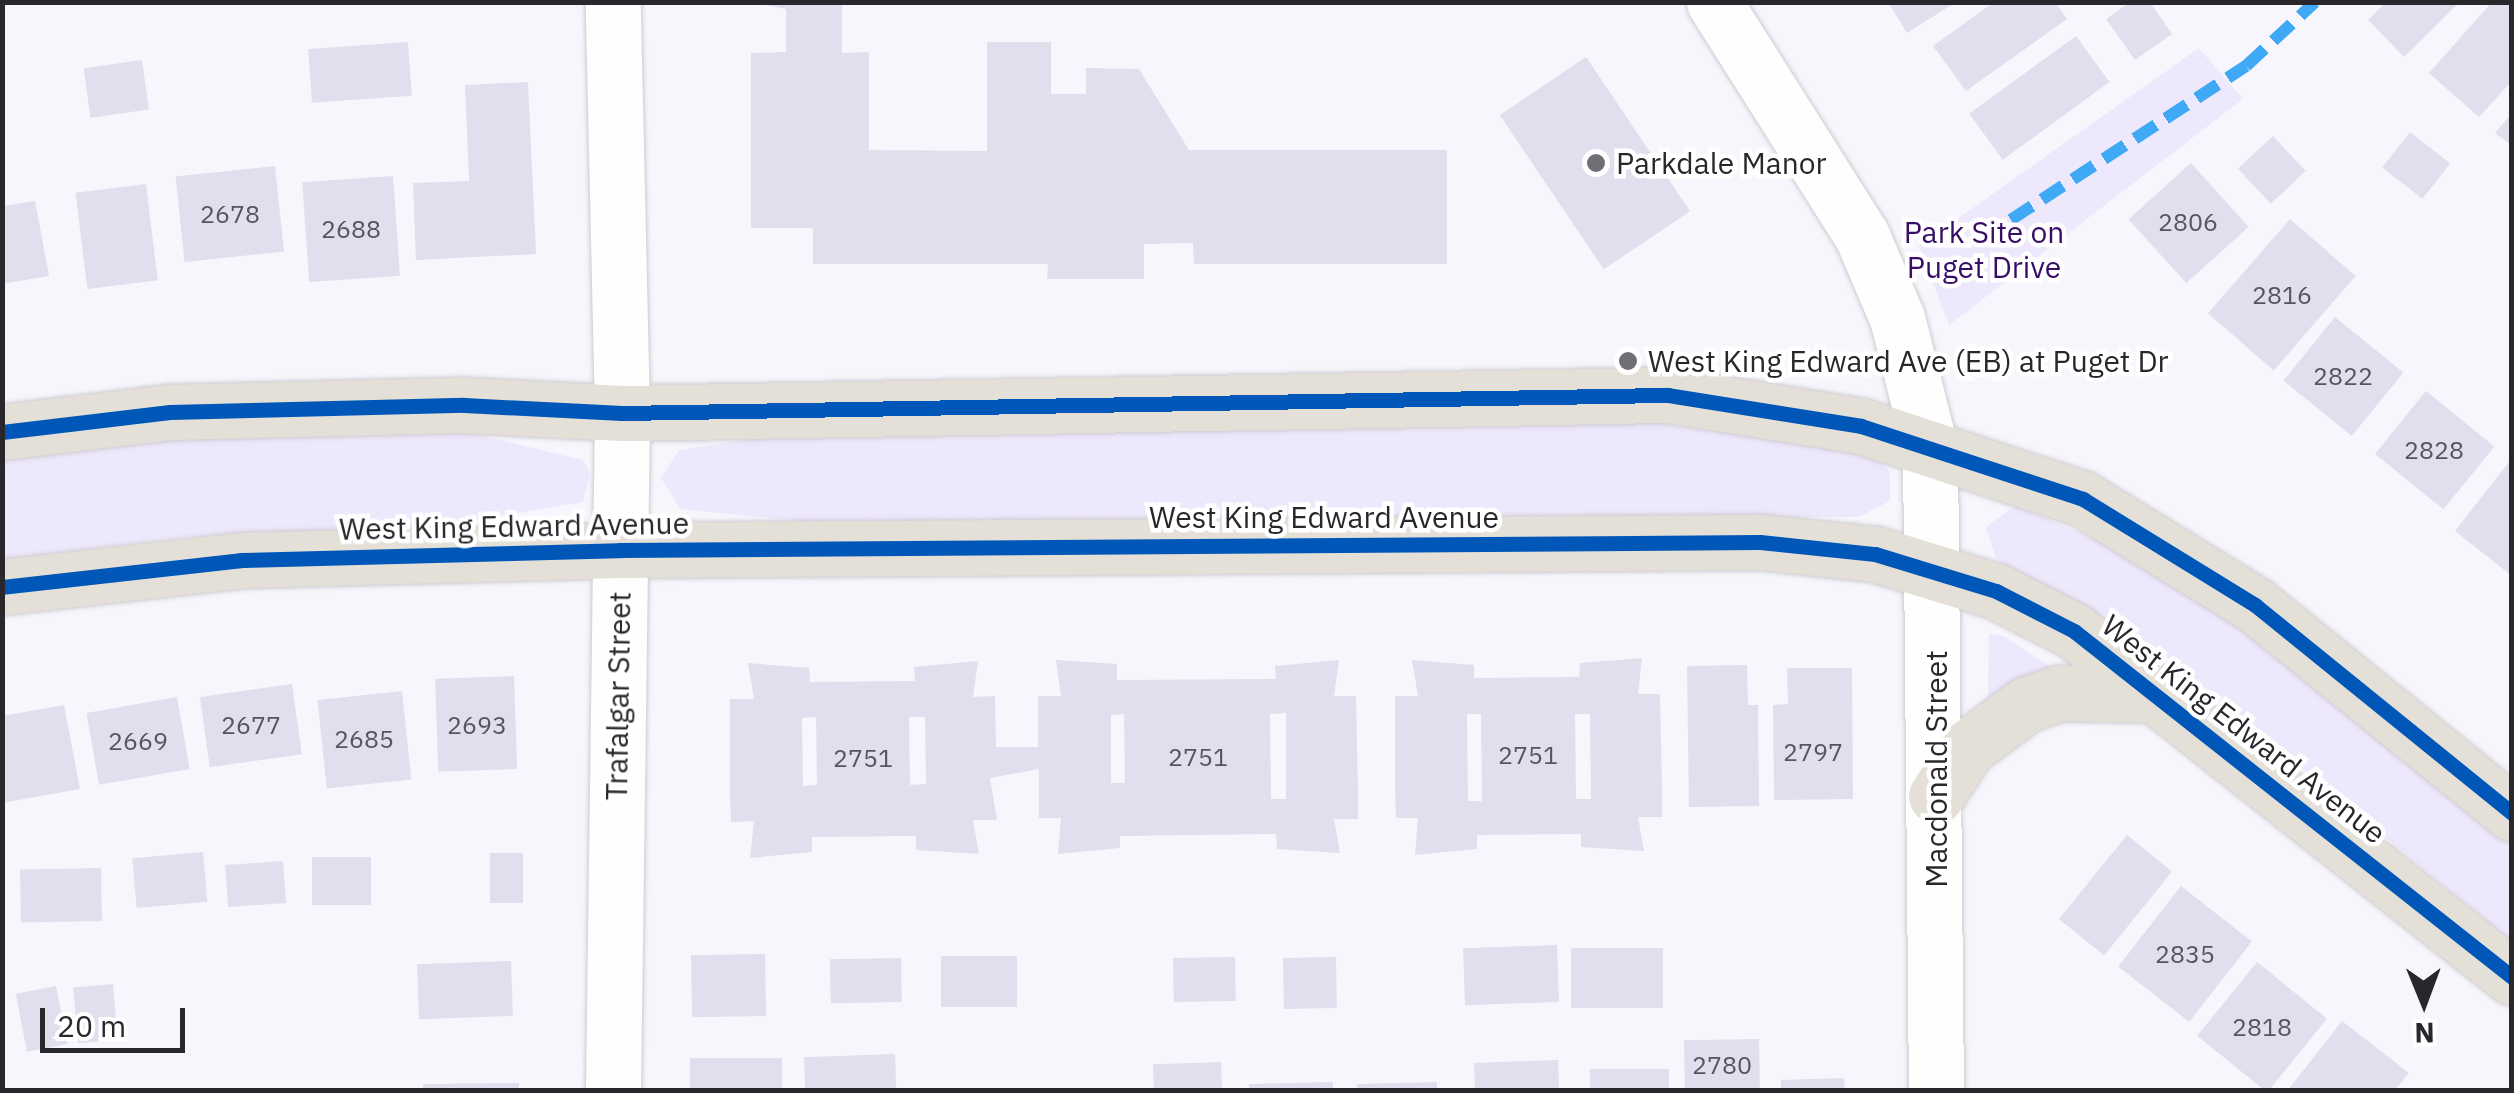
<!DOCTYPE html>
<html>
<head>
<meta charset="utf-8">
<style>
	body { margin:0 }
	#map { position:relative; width:2514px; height:1093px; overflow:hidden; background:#f7f6fc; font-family:"IBM Plex Sans",sans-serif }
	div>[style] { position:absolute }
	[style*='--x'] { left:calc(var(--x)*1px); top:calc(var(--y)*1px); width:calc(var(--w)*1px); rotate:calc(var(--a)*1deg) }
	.green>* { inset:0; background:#eee8fc }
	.building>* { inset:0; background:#e2deed; transform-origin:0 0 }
	.roads { filter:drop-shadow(0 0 2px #cdccd1) drop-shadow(0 0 2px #cdccd1) }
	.minor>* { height:55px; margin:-27.5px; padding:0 27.5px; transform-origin:27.5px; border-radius:27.5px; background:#fefeff }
	.major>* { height:55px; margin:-27.5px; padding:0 27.5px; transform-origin:27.5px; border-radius:27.5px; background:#e4e0d8 }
	.quiet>* { height:12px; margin-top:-6px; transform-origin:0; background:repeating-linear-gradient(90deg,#3fa9f5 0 25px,transparent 0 37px) }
	.cycleway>* { height:15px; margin:-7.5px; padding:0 7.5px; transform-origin:7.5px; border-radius:7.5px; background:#0057b8 }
	.dots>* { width:28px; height:28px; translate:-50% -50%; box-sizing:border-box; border:5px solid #fff; border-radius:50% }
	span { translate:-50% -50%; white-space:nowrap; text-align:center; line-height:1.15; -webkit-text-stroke:9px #fff; paint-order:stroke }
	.number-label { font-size:25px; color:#57555c }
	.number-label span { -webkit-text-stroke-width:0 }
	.poi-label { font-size:30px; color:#29272c }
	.left { translate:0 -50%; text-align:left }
	.park-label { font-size:30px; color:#370d66 }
	.street-label { font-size:30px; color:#29272c }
	.frame { position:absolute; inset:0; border:5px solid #29272c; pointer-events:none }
	.north { position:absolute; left:2374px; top:953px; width:100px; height:100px; -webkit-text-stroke:8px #fff; paint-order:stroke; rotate:179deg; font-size:28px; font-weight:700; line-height:40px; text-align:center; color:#29272c }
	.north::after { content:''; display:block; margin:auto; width:35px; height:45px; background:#29272c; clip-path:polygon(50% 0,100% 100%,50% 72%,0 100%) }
	.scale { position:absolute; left:40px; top:1008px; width:145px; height:45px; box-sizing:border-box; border:5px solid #29272c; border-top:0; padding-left:12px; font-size:30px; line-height:35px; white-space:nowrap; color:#29272c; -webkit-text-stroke:8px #fff; paint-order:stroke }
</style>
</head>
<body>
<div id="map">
	<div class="green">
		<div style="clip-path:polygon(2199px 48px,2243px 99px,1949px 325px,1919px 246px)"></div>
		<div style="clip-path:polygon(1622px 418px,1870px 452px,1890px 472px,1890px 501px,1858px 517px,800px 521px,680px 509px,661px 478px,679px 450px,815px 429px)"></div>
		<div style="clip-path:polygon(462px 431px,583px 460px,590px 473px,583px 502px,429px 528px,184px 537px,3px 560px,3px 458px,166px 438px)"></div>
		<div style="clip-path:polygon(2015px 506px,2137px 556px,2196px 594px,2511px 843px,2511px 941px,2155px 647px,1996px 559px,1986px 527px)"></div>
		<div style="clip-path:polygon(1989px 633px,2004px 636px,2052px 668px,1988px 699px)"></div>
	</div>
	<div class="building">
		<div style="clip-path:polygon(751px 2px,842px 2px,842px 53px,869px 52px,869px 150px,987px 151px,987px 42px,1051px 42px,1051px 94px,1086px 94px,1086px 68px,1139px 69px,1189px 150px,1447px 150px,1447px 264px,1194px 264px,1193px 243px,1144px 244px,1144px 279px,1047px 279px,1048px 264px,813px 264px,813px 228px,751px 228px,751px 53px,786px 52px,786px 9px)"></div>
		<div style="clip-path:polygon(1888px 2px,1956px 2px,1907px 33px)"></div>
		<div style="clip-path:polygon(1994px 2px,2055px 2px,2067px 19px,1966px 91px,1933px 46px)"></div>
		<div style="clip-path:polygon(2130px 2px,2150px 2px,2172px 34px,2135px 60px,2106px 19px)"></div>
		<div style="clip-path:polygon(2386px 2px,2460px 2px,2404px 57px,2368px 20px)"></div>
		<div style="clip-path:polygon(2492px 2px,2512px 4px,2512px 81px,2479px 117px,2429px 73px)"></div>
		<div style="left:2076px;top:36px;width:57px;height:132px;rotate:54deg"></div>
		<div style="left:408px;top:42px;width:54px;height:100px;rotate:86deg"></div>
		<div style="left:1586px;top:57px;width:186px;height:104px;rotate:56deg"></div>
		<div style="left:142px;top:60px;width:50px;height:59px;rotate:82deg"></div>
		<div style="clip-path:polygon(528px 82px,536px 254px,416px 260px,413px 183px,469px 181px,465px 85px)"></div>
		<div style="clip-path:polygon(2512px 113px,2512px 146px,2495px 133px)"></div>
		<div style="left:2410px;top:132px;width:51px;height:45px;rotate:38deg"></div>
		<div style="left:2273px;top:136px;width:48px;height:48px;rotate:47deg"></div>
		<div style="left:2191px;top:163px;width:86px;height:84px;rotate:48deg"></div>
		<div style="left:275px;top:166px;width:86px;height:100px;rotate:84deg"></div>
		<div style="left:393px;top:176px;width:100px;height:91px;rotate:86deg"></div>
		<div style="left:146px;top:184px;width:97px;height:71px;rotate:83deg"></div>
		<div style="clip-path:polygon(35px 201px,49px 276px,2px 284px,2px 206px)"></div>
		<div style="left:2290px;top:219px;width:87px;height:125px;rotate:41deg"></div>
		<div style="left:2335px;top:317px;width:88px;height:82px;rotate:39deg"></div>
		<div style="left:2426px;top:391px;width:88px;height:81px;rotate:39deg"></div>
		<div style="clip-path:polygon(2509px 462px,2512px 463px,2512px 576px,2455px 531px)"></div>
		<div style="clip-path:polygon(evenodd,1642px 658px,1638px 694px,1660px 694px,1662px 789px,1662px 817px,1638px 817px,1644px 851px,1581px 847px,1581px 834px,1477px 835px,1477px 849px,1415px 855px,1418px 818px,1396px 818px,1395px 792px,1395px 696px,1418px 696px,1412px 660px,1474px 665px,1474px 678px,1579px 677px,1580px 663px,1642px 658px,1467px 714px,1481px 714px,1482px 801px,1468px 801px,1467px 714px,1642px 658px,1575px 714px,1590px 714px,1591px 799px,1576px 799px,1575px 714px)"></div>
		<div style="clip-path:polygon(evenodd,1056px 660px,1117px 664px,1117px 680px,1276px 679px,1275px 666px,1339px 660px,1334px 696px,1356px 696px,1358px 791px,1358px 819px,1334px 819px,1340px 853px,1277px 849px,1276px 834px,1120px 836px,1120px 848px,1058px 854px,1061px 818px,1039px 818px,1039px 769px,990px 778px,997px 820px,973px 820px,979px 854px,916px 850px,916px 836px,812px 837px,812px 852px,750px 858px,754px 821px,731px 822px,730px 795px,730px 699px,754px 699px,748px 663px,809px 668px,810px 682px,915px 681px,914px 667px,978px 661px,973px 697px,995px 696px,996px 747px,1038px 747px,1038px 696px,1061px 696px,1056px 660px,1286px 713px,1286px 799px,1271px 799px,1270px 714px,1286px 713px,1056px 660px,1124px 714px,1125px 783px,1111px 783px,1111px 715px,1124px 714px,1056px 660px,816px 717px,817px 785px,803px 786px,802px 718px,816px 717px,1056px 660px,909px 717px,925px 717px,926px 784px,910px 785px,909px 717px)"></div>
		<div style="clip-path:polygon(1747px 665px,1748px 705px,1758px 705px,1759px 806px,1689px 807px,1687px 666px)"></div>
		<div style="clip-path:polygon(1787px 668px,1852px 668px,1853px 799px,1774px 800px,1773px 705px,1788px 704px)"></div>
		<div style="left:514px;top:676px;width:93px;height:79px;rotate:88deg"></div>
		<div style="left:292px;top:684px;width:71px;height:93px;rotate:82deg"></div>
		<div style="left:402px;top:691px;width:89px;height:85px;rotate:84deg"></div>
		<div style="left:177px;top:697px;width:73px;height:92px;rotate:80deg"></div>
		<div style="clip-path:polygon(64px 705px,80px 789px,2px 803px,2px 716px)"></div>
		<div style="left:2127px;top:835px;width:58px;height:108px;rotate:39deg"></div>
		<div style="left:203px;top:852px;width:50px;height:71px;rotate:85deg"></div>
		<div style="left:523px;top:853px;width:50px;height:33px;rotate:90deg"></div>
		<div style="left:312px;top:857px;width:59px;height:48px"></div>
		<div style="left:283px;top:861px;width:42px;height:58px;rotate:86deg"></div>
		<div style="left:101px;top:868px;width:53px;height:81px;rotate:89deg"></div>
		<div style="left:2181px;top:886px;width:90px;height:102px;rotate:38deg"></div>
		<div style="left:1557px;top:945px;width:57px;height:94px;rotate:88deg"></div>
		<div style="left:1571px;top:948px;width:92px;height:60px"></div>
		<div style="left:765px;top:954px;width:62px;height:74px;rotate:89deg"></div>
		<div style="left:1017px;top:956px;width:51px;height:76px;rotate:90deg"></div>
		<div style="left:1235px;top:957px;width:44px;height:62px;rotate:89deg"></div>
		<div style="left:1336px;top:957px;width:51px;height:53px;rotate:89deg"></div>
		<div style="left:901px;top:958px;width:44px;height:71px;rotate:89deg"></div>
		<div style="left:511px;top:961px;width:55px;height:94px;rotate:88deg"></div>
		<div style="left:2257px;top:962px;width:90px;height:95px;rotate:39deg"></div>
		<div style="left:113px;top:984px;width:56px;height:40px;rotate:85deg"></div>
		<div style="left:56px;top:986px;width:59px;height:41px;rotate:79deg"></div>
		<div style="clip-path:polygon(2342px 1021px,2409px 1073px,2395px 1090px,2288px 1090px)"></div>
		<div style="left:1759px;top:1039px;width:51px;height:75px;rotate:89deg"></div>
		<div style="left:895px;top:1054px;width:36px;height:91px;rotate:88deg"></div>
		<div style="left:782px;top:1058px;width:32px;height:92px;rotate:90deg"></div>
		<div style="left:1558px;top:1060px;width:30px;height:84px;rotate:88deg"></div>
		<div style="left:1221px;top:1062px;width:28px;height:68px;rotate:88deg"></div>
		<div style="left:1669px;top:1069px;width:21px;height:79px;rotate:90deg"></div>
		<div style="clip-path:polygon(1844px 1078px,1845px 1090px,1781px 1090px,1781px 1080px)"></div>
		<div style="clip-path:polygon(1333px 1082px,1333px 1090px,1249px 1090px,1249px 1084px)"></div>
		<div style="clip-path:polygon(1437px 1082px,1437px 1090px,1357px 1090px,1357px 1084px)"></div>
		<div style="clip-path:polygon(519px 1083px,519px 1090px,423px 1090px,423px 1084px)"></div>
	</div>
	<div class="roads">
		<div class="minor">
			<div style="--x:1714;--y:2;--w:277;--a:57.7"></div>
			<div style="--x:1862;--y:236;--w:89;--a:66.9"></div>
			<div style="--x:1897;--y:318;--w:133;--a:75.7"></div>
			<div style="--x:1930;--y:447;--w:643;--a:89.47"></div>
			<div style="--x:613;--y:1090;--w:677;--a:-89.24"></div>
			<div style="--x:622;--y:413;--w:411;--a:-91.3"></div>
		</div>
		<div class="major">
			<div style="--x:2;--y:432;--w:169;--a:-6.8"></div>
			<div style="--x:170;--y:412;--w:294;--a:-1.4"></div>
			<div style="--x:464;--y:405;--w:158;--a:2.9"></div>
			<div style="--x:622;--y:413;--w:1046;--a:-0.99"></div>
			<div style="--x:1668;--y:395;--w:195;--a:9.1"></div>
			<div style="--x:1861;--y:426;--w:234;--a:18.2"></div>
			<div style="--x:2083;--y:499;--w:202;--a:31.6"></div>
			<div style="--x:2255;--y:605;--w:331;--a:39"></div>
			<div style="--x:2;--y:587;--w:241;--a:-6.4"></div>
			<div style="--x:241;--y:560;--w:379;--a:-1.5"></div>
			<div style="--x:620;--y:550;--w:1140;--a:-0.4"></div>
			<div style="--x:1760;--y:542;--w:116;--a:6"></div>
			<div style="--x:1875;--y:554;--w:127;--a:17"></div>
			<div style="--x:1996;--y:591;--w:88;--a:27.1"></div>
			<div style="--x:2074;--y:631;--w:558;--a:38.31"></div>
			<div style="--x:1936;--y:796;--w:57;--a:-57.1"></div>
			<div style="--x:1967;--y:748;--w:74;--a:-36.3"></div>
			<div style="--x:2027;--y:704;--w:34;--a:-19"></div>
			<div style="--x:2059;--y:693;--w:107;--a:1.1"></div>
		</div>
	</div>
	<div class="quiet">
		<div style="--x:1980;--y:240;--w:318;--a:-33.2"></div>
		<div style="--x:2246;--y:66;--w:94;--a:-42.8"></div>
	</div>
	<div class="cycleway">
		<div style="--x:2;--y:432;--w:169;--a:-6.8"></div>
		<div style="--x:170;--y:412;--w:294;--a:-1.4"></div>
		<div style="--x:464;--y:405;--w:158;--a:2.9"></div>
		<div style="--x:622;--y:413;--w:1046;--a:-0.99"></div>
		<div style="--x:1668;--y:395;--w:195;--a:9.1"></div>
		<div style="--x:1861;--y:426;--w:234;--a:18.2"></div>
		<div style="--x:2083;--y:499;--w:202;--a:31.6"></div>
		<div style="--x:2255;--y:605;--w:331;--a:39"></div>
		<div style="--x:2;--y:587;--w:241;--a:-6.4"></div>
		<div style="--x:241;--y:560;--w:379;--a:-1.5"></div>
		<div style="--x:620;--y:550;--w:1140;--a:-0.4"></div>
		<div style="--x:1760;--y:542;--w:116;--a:6"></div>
		<div style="--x:1875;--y:554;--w:127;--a:17"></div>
		<div style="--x:1996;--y:591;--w:88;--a:27.1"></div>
		<div style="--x:2074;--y:631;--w:558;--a:38.31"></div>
	</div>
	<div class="dots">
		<div style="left:1596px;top:163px;background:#716f75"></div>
		<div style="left:1628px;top:361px;background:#716f75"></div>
	</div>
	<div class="number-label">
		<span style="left:230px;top:214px">2678</span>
		<span style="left:2188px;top:222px">2806</span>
		<span style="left:351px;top:229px">2688</span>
		<span style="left:2282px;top:295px">2816</span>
		<span style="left:2343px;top:376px">2822</span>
		<span style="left:2434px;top:450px">2828</span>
		<span style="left:251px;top:725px">2677</span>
		<span style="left:477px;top:725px">2693</span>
		<span style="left:364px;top:739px">2685</span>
		<span style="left:138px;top:741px">2669</span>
		<span style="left:1813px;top:752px">2797</span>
		<span style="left:1528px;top:755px">2751</span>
		<span style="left:1198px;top:757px">2751</span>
		<span style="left:863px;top:758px">2751</span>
		<span style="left:2185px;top:954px">2835</span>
		<span style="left:2262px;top:1027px">2818</span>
		<span style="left:1722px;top:1065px">2780</span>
	</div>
	<div class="poi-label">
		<span class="left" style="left:1616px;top:163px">Parkdale Manor</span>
		<span class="left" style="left:1648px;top:361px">West King Edward Ave (EB) at Puget Dr</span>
	</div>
	<div class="park-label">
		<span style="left:1984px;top:249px">Park Site on<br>Puget Drive</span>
	</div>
	<div class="street-label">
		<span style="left:1324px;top:517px">West King Edward Avenue</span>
		<span style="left:514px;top:526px;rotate:-1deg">West King Edward Avenue</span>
		<span style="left:618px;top:696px;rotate:-89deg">Trafalgar Street</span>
		<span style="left:2244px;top:729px;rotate:38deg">West King Edward Avenue</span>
		<span style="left:1936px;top:769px;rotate:-90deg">Macdonald Street</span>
	</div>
	<div class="frame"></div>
	<div class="north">N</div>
	<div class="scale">20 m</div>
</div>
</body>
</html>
